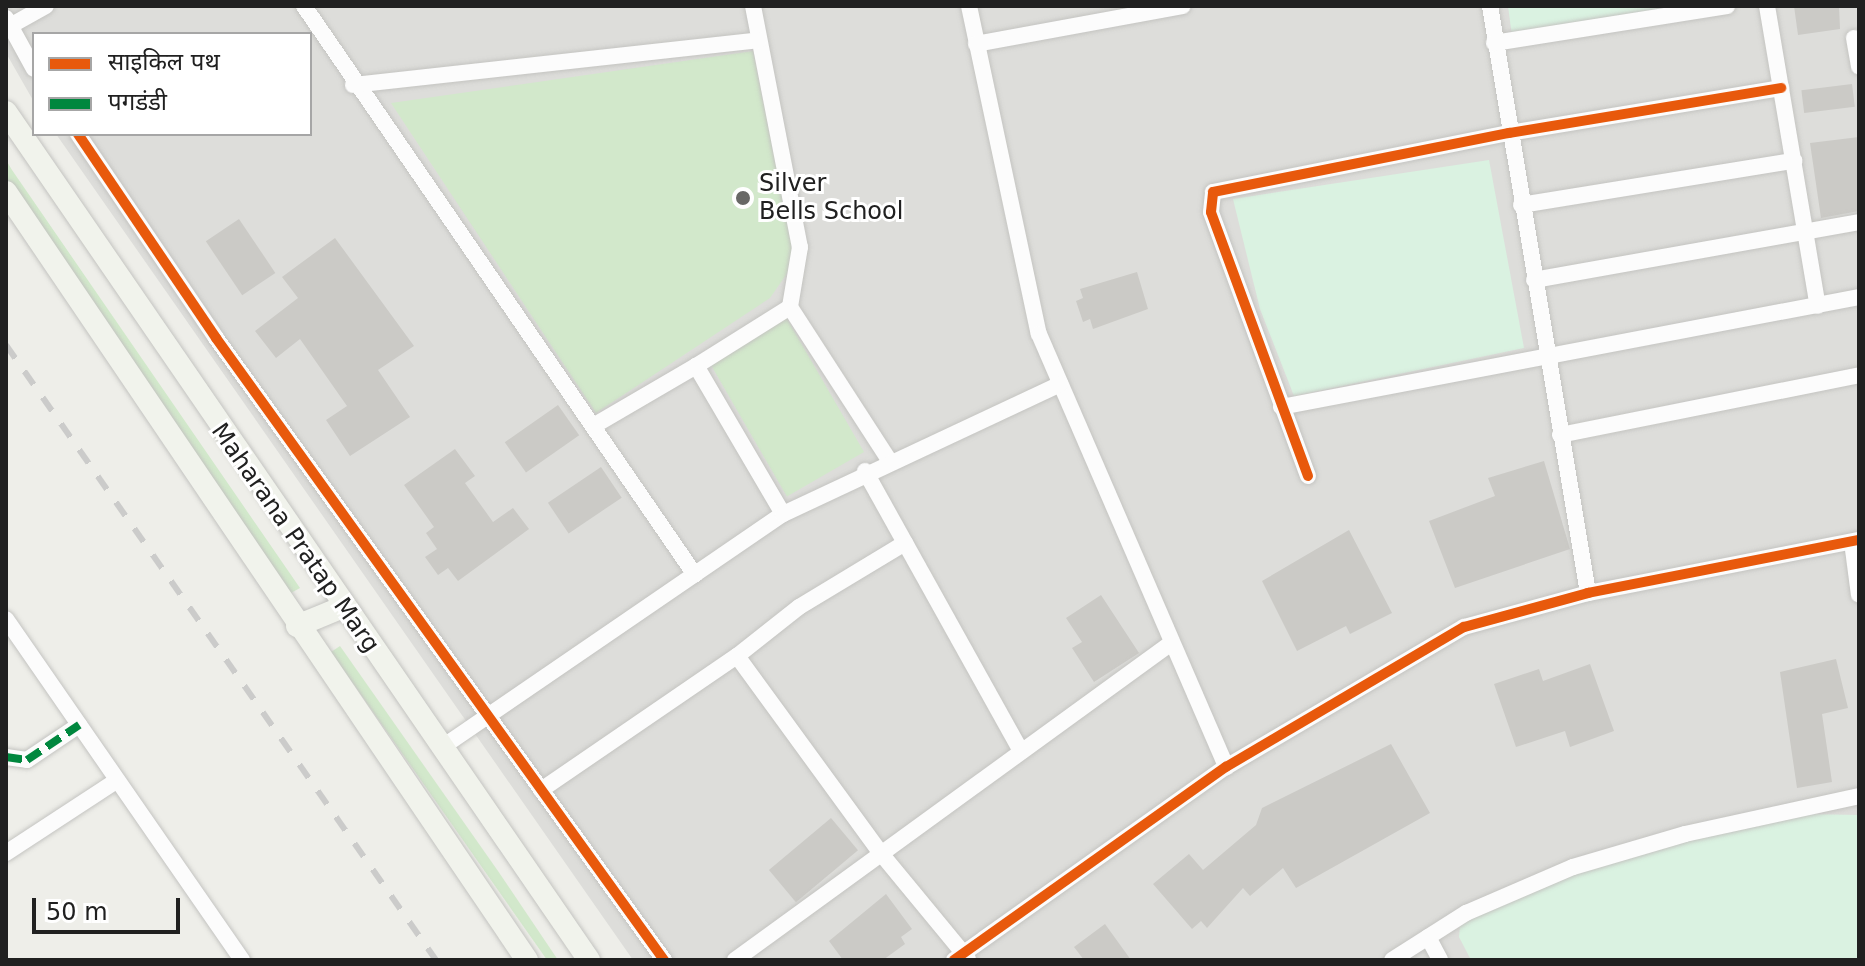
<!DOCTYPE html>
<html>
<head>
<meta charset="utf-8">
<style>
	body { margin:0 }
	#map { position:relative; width:1865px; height:966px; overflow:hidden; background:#eeeee9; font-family:"DejaVu Sans","Noto Sans Devanagari",sans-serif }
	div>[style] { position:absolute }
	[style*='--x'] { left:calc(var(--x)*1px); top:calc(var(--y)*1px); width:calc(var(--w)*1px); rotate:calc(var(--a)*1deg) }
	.residential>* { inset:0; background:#ddddda }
	.grass>* { inset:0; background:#d2e8cb; transform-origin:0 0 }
	.park>* { inset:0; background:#daf2e1 }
	.building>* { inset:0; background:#cbcac6; transform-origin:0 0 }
	.roads { filter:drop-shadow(0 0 2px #c4c4c1) drop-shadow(0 0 2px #c4c4c1) }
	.minor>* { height:16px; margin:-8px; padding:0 8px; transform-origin:8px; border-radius:8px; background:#fcfcfc }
	.secondary>* { height:22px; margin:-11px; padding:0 11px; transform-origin:11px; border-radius:11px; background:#f1f3ec }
	.rail>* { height:6px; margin-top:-3px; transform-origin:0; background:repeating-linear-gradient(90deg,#cbcbca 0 16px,transparent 0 32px) }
	.quiet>* { height:8px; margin-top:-4px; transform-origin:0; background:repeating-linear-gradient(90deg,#00873e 0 16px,transparent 0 24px) }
	.cycleway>* { height:10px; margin:-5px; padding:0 5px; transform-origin:5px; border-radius:5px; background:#e8590c }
	.dots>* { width:22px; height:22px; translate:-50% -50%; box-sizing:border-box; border:4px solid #fff; border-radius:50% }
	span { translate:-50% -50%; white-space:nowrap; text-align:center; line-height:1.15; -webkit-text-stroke:6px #fff; paint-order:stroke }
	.poi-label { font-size:24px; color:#202020 }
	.left { translate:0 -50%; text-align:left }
	.street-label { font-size:24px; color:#202020 }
	.frame { position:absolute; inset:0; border:8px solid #202020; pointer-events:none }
	.legend { position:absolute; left:32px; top:32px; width:280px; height:104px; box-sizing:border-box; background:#fff; border:2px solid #a6a6a6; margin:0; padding:10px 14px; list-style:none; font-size:24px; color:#202020 }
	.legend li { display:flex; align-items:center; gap:16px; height:40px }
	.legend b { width:40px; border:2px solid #a6a6a6 }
	.scale { position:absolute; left:32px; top:898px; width:148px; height:36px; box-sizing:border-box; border:4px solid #202020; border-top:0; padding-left:10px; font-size:24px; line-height:28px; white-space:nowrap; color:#202020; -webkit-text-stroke:6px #fff; paint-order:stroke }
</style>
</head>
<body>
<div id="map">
	<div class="residential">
		<div style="clip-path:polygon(6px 6px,1859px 6px,1859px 960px,633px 960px,56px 134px,310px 134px,310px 34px,34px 34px,34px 102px,6px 53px)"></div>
	</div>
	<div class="grass">
		<div style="clip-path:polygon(753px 51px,795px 262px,770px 298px,596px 413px,391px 103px)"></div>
		<div style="clip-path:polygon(6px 160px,12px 170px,300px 588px,291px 593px,21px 205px,6px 180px)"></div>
		<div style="left:786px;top:317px;width:156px;height:89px;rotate:60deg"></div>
		<div style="clip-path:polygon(340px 646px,498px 871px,558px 960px,547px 960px,331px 652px)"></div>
	</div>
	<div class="park">
		<div style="clip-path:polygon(1508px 6px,1681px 6px,1512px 36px)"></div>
		<div style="clip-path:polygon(1489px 160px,1524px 348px,1294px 396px,1260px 309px,1233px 199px)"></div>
		<div style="clip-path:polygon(1805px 814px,1859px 815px,1859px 960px,1471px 960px,1459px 937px,1460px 926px,1520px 888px,1623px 850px)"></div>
	</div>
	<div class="building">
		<div style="clip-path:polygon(1794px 6px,1839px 6px,1840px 29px,1798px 35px)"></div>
		<div style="left:1852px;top:84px;width:23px;height:51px;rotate:83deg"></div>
		<div style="clip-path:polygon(1859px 137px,1859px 211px,1821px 218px,1810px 143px)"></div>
		<div style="left:239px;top:219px;width:65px;height:40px;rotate:56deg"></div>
		<div style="clip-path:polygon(335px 238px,414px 346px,378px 370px,410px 417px,350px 456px,326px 420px,347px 406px,300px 339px,276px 358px,255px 331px,298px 298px,282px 277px)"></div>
		<div style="clip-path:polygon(1137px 272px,1148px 309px,1093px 329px,1090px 319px,1083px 322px,1076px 301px,1083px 298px,1080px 289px)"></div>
		<div style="left:558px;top:405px;width:37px;height:65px;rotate:55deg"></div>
		<div style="clip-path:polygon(455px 449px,475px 476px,465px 483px,493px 522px,513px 508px,529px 529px,458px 581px,448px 568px,438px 575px,425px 557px,437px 549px,426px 533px,434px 527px,404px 485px)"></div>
		<div style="clip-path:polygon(1544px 461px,1570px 549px,1455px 588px,1429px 521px,1495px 496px,1488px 478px)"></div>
		<div style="left:601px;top:467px;width:37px;height:64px;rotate:56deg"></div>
		<div style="clip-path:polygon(1349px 530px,1392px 613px,1350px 634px,1346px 626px,1297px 651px,1262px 581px)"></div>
		<div style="clip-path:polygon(1101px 595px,1139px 653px,1094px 682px,1072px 648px,1082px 642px,1066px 618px)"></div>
		<div style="clip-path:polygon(1836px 659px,1848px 708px,1822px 714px,1832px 782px,1797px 788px,1780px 672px)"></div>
		<div style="clip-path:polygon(1590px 664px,1614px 731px,1570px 747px,1565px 731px,1516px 747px,1494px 684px,1539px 669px,1543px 681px)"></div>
		<div style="clip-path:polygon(1391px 744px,1430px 813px,1296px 888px,1283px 868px,1250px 896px,1243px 888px,1207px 928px,1201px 921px,1192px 929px,1153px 884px,1189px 854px,1203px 870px,1256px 825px,1262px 808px)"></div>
		<div style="left:831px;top:818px;width:42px;height:81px;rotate:50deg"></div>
		<div style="clip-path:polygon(886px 894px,912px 929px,901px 937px,905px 944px,883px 960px,843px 960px,829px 941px)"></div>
		<div style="clip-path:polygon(1105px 924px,1131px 960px,1084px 960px,1074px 947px)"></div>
	</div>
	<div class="roads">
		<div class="minor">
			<div style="--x:304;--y:6;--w:690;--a:55.5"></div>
			<div style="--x:753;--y:6;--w:246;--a:79"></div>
			<div style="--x:800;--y:247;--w:61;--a:99.5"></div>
			<div style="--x:790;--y:307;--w:182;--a:57.1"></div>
			<div style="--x:969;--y:6;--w:335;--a:78"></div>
			<div style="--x:1039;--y:334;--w:472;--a:66.6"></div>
			<div style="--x:1490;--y:6;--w:595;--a:80.52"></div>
			<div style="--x:1767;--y:6;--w:304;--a:80.4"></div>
			<div style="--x:6;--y:18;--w:58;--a:61.2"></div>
			<div style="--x:10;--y:26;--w:41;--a:-29.1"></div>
			<div style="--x:1854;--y:38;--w:29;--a:80"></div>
			<div style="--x:1494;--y:43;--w:236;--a:-9"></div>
			<div style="--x:976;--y:44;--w:210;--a:-10.4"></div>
			<div style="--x:353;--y:85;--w:408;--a:-6.3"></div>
			<div style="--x:78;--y:134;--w:246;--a:55.9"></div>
			<div style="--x:216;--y:338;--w:767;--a:54.24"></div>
			<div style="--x:1521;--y:205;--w:277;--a:-9.2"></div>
			<div style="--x:1534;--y:280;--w:330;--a:-10.1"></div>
			<div style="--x:1281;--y:407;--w:588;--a:-10.78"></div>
			<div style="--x:595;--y:425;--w:117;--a:-30.3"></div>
			<div style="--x:1560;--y:435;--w:305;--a:-11.3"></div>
			<div style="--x:865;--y:471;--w:321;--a:60.9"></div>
			<div style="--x:1308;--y:476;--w:281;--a:-110.2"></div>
			<div style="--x:1211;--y:212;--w:20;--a:-84"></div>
			<div style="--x:1213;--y:192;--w:302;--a:-11.3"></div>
			<div style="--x:1509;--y:133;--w:276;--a:-9.4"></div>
			<div style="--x:783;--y:514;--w:172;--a:-120.4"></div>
			<div style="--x:696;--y:366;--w:111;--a:-32.1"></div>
			<div style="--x:1852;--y:542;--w:53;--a:82.5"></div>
			<div style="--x:6;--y:619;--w:415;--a:55.3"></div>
			<div style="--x:737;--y:656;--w:79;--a:-38.3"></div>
			<div style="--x:799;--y:607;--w:124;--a:-31.1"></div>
			<div style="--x:441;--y:748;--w:414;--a:-34.4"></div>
			<div style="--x:783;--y:514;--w:306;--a:-25.1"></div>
			<div style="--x:6;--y:757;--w:21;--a:8"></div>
			<div style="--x:27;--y:760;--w:63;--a:-33.9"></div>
			<div style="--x:541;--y:790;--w:237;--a:-34.4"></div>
			<div style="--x:737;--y:656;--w:241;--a:53.9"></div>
			<div style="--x:879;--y:851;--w:140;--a:50.5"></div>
			<div style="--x:6;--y:853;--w:131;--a:-33.2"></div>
			<div style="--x:1428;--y:937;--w:26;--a:62"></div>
			<div style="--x:735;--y:960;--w:538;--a:-36"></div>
			<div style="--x:954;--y:960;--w:334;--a:-35.4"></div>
			<div style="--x:1226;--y:767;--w:276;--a:-30.5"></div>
			<div style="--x:1464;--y:627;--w:129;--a:-15.3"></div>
			<div style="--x:1588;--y:593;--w:276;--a:-11.1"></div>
			<div style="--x:1392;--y:960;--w:88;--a:-32.4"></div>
			<div style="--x:1466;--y:913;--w:116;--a:-23.3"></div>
			<div style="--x:1573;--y:867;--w:117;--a:-16.4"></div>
			<div style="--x:1685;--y:834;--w:178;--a:-12.3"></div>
		</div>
		<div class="secondary">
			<div style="--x:6;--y:112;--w:1029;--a:55.49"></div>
			<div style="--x:6;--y:192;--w:928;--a:55.85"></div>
			<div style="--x:297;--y:626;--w:50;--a:-22.4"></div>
		</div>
	</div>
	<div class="rail">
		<div style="--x:6;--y:345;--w:750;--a:55.04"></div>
	</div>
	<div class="quiet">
		<div style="--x:6;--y:757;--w:21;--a:8"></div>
		<div style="--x:27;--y:760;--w:63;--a:-33.9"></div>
	</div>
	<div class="cycleway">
		<div style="--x:78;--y:134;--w:246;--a:55.9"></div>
		<div style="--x:216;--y:338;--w:767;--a:54.24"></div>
		<div style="--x:1308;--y:476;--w:281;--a:-110.2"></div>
		<div style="--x:1211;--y:212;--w:20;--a:-84"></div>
		<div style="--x:1213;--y:192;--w:302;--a:-11.3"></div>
		<div style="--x:1509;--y:133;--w:276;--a:-9.4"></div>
		<div style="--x:954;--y:960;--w:334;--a:-35.4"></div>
		<div style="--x:1226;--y:767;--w:276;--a:-30.5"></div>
		<div style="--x:1464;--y:627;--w:129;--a:-15.3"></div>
		<div style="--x:1588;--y:593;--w:276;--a:-11.1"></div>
	</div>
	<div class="dots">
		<div style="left:743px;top:198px;background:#686866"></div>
	</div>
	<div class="poi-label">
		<span class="left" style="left:759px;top:198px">Silver<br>Bells School</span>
	</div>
	<div class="street-label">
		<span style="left:295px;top:538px;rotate:55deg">Maharana Pratap Marg</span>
	</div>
	<div class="frame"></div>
	<ul class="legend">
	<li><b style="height:10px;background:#e8590c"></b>साइकिल पथ</li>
	<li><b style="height:10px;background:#00873e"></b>पगडंडी</li>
	</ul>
	<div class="scale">50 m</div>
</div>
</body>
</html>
